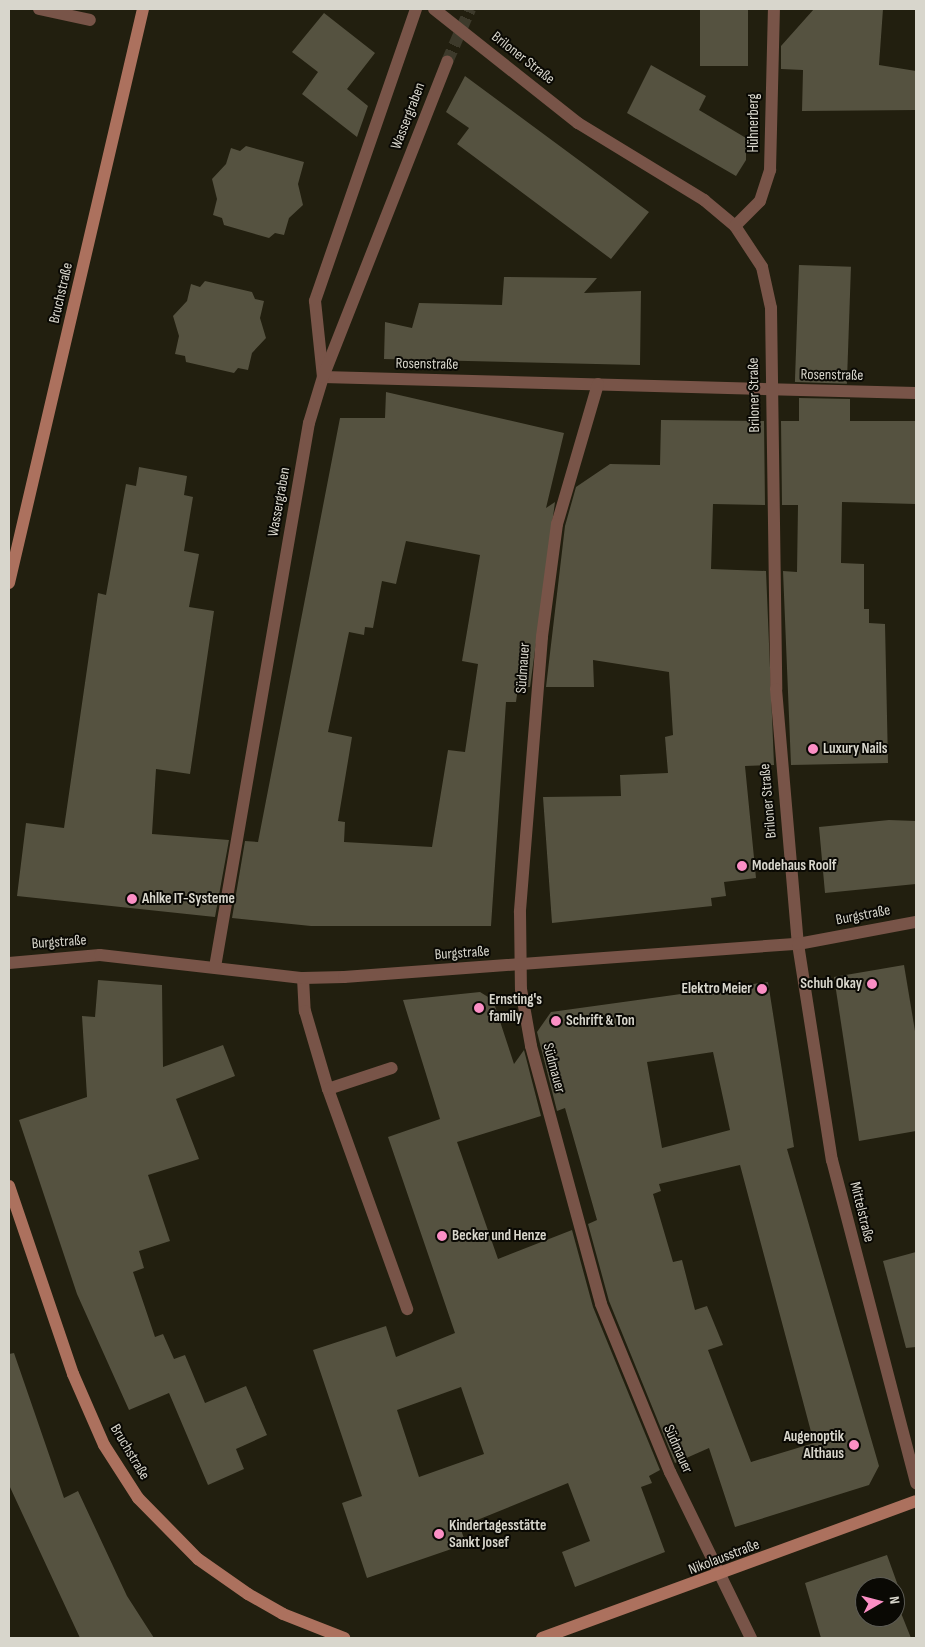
<!DOCTYPE html>
<html>
<head>
<meta charset="utf-8">
<style>
	body { margin:0 }
	#map { position:relative; width:925px; height:1647px; overflow:hidden; background:#221f0f; font-family:"Sofia Sans Condensed",sans-serif }
	div>[style] { position:absolute }
	[style*='--x'] { left:calc(var(--x)*1px); top:calc(var(--y)*1px); width:calc(var(--w)*1px); rotate:calc(var(--a)*1deg) }
	.building>* { inset:0; background:#555240; transform-origin:0 0 }
	.minor-tunnel>* { height:12px; margin-top:-6px; transform-origin:0; background:repeating-linear-gradient(90deg,#3d3a2b 0 12px,transparent 0 18px) }
	.service>* { height:12px; margin:-6px; padding:0 6px; transform-origin:6px; border-radius:6px; background:#785448 }
	.minor>* { height:12px; margin:-6px; padding:0 6px; transform-origin:6px; border-radius:6px; background:#785448 }
	.secondary>* { height:12px; margin:-6px; padding:0 6px; transform-origin:6px; border-radius:6px; background:#ac715e }
	.dots>* { width:14px; height:14px; translate:-50% -50%; box-sizing:border-box; border:2px solid #0a0904; border-radius:50% }
	span { translate:-50% -50%; white-space:nowrap; text-align:center; line-height:1.15; -webkit-text-stroke:4px #0a0904; paint-order:stroke }
	.street-label { font-size:15px; color:#d8d6cc }
	.poi-label { font-size:15px; color:#d8d6cc; font-weight:700 }
	.left { translate:0 -50%; text-align:left }
	.right { translate:-100% -50%; text-align:right }
	.frame { position:absolute; inset:0; border:10px solid #d8d6cc; pointer-events:none }
	.north { position:absolute; left:855px; top:1577px; width:50px; height:50px; box-sizing:border-box; background:#0a0904; border:1px solid #5c5b54; border-radius:50%; rotate:82deg; font-size:14px; font-weight:700; line-height:20px; text-align:center; color:#d8d6cc }
	.north::after { content:''; display:block; margin:auto; width:18px; height:22px; background:#fb8fc5; clip-path:polygon(50% 0,100% 100%,50% 72%,0 100%) }
</style>
</head>
<body>
<div id="map">
	<div class="building">
		<div style="left:700px;top:9px;width:48px;height:57px"></div>
		<div style="clip-path:polygon(814px 9px,883px 9px,879px 65px,916px 71px,916px 110px,802px 111px,803px 70px,781px 69px,781px 46px)"></div>
		<div style="clip-path:polygon(324px 13px,375px 53px,347px 89px,368px 106px,357px 137px,302px 94px,318px 72px,292px 52px)"></div>
		<div style="clip-path:polygon(651px 65px,706px 96px,699px 110px,746px 138px,746px 160px,736px 176px,627px 113px)"></div>
		<div style="clip-path:polygon(465px 76px,649px 212px,611px 259px,457px 144px,469px 128px,446px 112px)"></div>
		<div style="clip-path:polygon(246px 146px,304px 162px,298px 184px,303px 205px,289px 218px,284px 235px,275px 233px,269px 238px,224px 225px,222px 218px,213px 215px,217px 199px,212px 179px,226px 164px,231px 148px,240px 151px)"></div>
		<div style="left:799px;top:265px;width:52px;height:117px;rotate:2deg"></div>
		<div style="clip-path:polygon(504px 277px,597px 278px,584px 293px,641px 291px,640px 365px,384px 359px,385px 322px,412px 328px,419px 303px,502px 305px)"></div>
		<div style="clip-path:polygon(205px 281px,252px 292px,255px 299px,264px 301px,260px 318px,266px 338px,252px 353px,248px 370px,238px 368px,234px 373px,186px 362px,185px 356px,175px 354px,179px 336px,173px 316px,187px 301px,191px 284px,200px 287px)"></div>
		<div style="clip-path:polygon(evenodd,386px 392px,564px 433px,546px 508px,555px 502px,530px 687px,518px 687px,516px 702px,506px 702px,491px 926px,311px 926px,232px 918px,245px 841px,258px 842px,340px 418px,385px 418px,386px 392px,406px 541px,480px 555px,462px 661px,478px 664px,465px 752px,448px 750px,432px 847px,344px 842px,345px 822px,338px 821px,352px 737px,328px 732px,349px 632px,364px 635px,365px 627px,373px 628px,382px 581px,396px 584px,406px 541px)"></div>
		<div style="clip-path:polygon(799px 398px,850px 399px,850px 421px,916px 421px,916px 504px,842px 502px,841px 563px,864px 564px,864px 609px,869px 609px,869px 623px,885px 624px,888px 763px,791px 765px,783px 571px,797px 572px,798px 505px,782px 505px,781px 421px,799px 421px)"></div>
		<div style="clip-path:polygon(661px 420px,764px 421px,765px 505px,713px 504px,711px 569px,766px 571px,774px 765px,745px 766px,756px 878px,724px 882px,726px 896px,711px 898px,712px 906px,552px 923px,543px 797px,621px 796px,620px 775px,668px 773px,665px 737px,673px 735px,669px 672px,593px 660px,594px 687px,546px 687px,565px 526px,576px 487px,610px 464px,660px 465px)"></div>
		<div style="clip-path:polygon(139px 467px,187px 476px,184px 495px,193px 497px,184px 551px,199px 554px,189px 607px,214px 611px,190px 774px,156px 769px,152px 834px,229px 840px,215px 917px,17px 896px,26px 823px,64px 828px,98px 593px,106px 595px,126px 484px,136px 486px)"></div>
		<div style="clip-path:polygon(889px 820px,916px 821px,916px 884px,825px 893px,819px 827px)"></div>
		<div style="clip-path:polygon(904px 965px,916px 1037px,916px 1131px,859px 1141px,834px 977px)"></div>
		<div style="clip-path:polygon(98px 980px,162px 985px,163px 1067px,223px 1045px,235px 1076px,176px 1099px,199px 1159px,148px 1175px,170px 1241px,139px 1251px,144px 1268px,133px 1272px,155px 1337px,163px 1334px,174px 1359px,185px 1355px,205px 1403px,246px 1386px,267px 1435px,236px 1449px,244px 1469px,208px 1485px,169px 1393px,129px 1410px,77px 1294px,19px 1120px,87px 1097px,82px 1016px,95px 1017px)"></div>
		<div style="clip-path:polygon(evenodd,768px 982px,794px 1147px,787px 1149px,879px 1466px,869px 1485px,735px 1527px,709px 1448px,675px 1463px,609px 1301px,588px 1224px,597px 1220px,565px 1108px,557px 1111px,537px 1032px,551px 1012px,768px 982px,713px 1052px,730px 1130px,662px 1148px,647px 1062px,713px 1052px,768px 982px,740px 1165px,814px 1443px,751px 1462px,708px 1350px,723px 1345px,707px 1306px,695px 1310px,682px 1260px,673px 1262px,653px 1194px,661px 1191px,659px 1184px,740px 1165px)"></div>
		<div style="clip-path:polygon(evenodd,480px 992px,493px 1000px,514px 1064px,524px 1050px,541px 1116px,457px 1142px,498px 1259px,572px 1230px,593px 1307px,660px 1470px,649px 1476px,652px 1483px,641px 1487px,665px 1552px,575px 1587px,562px 1552px,590px 1541px,568px 1483px,460px 1527px,466px 1544px,367px 1578px,342px 1503px,362px 1496px,313px 1350px,386px 1326px,396px 1357px,455px 1333px,388px 1137px,440px 1119px,403px 1000px,480px 992px,461px 1387px,484px 1454px,419px 1477px,397px 1410px,461px 1387px)"></div>
		<div style="clip-path:polygon(916px 1252px,916px 1347px,906px 1348px,883px 1261px)"></div>
		<div style="clip-path:polygon(14px 1353px,64px 1498px,78px 1491px,127px 1596px,154px 1638px,80px 1638px,9px 1485px,9px 1354px)"></div>
		<div style="clip-path:polygon(887px 1555px,901px 1594px,895px 1596px,895px 1587px,865px 1587px,865px 1617px,895px 1617px,895px 1598px,911px 1638px,821px 1638px,805px 1583px)"></div>
	</div>
	<div class="minor-tunnel">
		<div style="--x:447;--y:62;--w:58;--a:-66.5"></div>
	</div>
	<div class="service">
		<div style="--x:303;--y:978;--w:33;--a:87"></div>
		<div style="--x:305;--y:1011;--w:81;--a:73.6"></div>
		<div style="--x:328;--y:1089;--w:234;--a:70.2"></div>
		<div style="--x:328;--y:1089;--w:67;--a:-18.2"></div>
	</div>
	<div class="minor">
		<div style="--x:39;--y:9;--w:52;--a:12.2"></div>
		<div style="--x:416;--y:9;--w:309;--a:109.1"></div>
		<div style="--x:315;--y:301;--w:76;--a:84"></div>
		<div style="--x:323;--y:377;--w:593;--a:1.55"></div>
		<div style="--x:434;--y:9;--w:184;--a:38.4"></div>
		<div style="--x:578;--y:123;--w:148;--a:31.4"></div>
		<div style="--x:704;--y:200;--w:40;--a:40"></div>
		<div style="--x:735;--y:226;--w:49;--a:56.6"></div>
		<div style="--x:762;--y:267;--w:42;--a:77.6"></div>
		<div style="--x:771;--y:308;--w:381;--a:89.2"></div>
		<div style="--x:776;--y:689;--w:256;--a:85.1"></div>
		<div style="--x:798;--y:944;--w:219;--a:81.1"></div>
		<div style="--x:832;--y:1160;--w:334;--a:75.4"></div>
		<div style="--x:735;--y:226;--w:35;--a:-45"></div>
		<div style="--x:760;--y:201;--w:33;--a:-72"></div>
		<div style="--x:770;--y:170;--w:161;--a:-88.6"></div>
		<div style="--x:598;--y:384;--w:146;--a:106.3"></div>
		<div style="--x:557;--y:524;--w:114;--a:97.6"></div>
		<div style="--x:542;--y:637;--w:276;--a:94.6"></div>
		<div style="--x:520;--y:912;--w:77;--a:89.3"></div>
		<div style="--x:521;--y:989;--w:58;--a:80"></div>
		<div style="--x:531;--y:1046;--w:267;--a:74.8"></div>
		<div style="--x:601;--y:1304;--w:182;--a:67.7"></div>
		<div style="--x:670;--y:1472;--w:185;--a:64"></div>
		<div style="--x:9;--y:963;--w:91;--a:-5"></div>
		<div style="--x:100;--y:955;--w:204;--a:6.5"></div>
		<div style="--x:303;--y:978;--w:41;--a:-1.4"></div>
		<div style="--x:344;--y:977;--w:455;--a:-4.2"></div>
		<div style="--x:798;--y:944;--w:120;--a:-10.6"></div>
		<div style="--x:215;--y:967;--w:552;--a:-80.2"></div>
		<div style="--x:309;--y:423;--w:48;--a:-73.1"></div>
		<div style="--x:323;--y:377;--w:339;--a:-68.5"></div>
	</div>
	<div class="secondary">
		<div style="--x:9;--y:583;--w:589;--a:-76.86"></div>
		<div style="--x:9;--y:1186;--w:199;--a:71.2"></div>
		<div style="--x:73;--y:1374;--w:77;--a:66.4"></div>
		<div style="--x:104;--y:1445;--w:63;--a:57.3"></div>
		<div style="--x:138;--y:1498;--w:86;--a:45.5"></div>
		<div style="--x:198;--y:1559;--w:61;--a:35"></div>
		<div style="--x:248;--y:1594;--w:40;--a:29.7"></div>
		<div style="--x:283;--y:1614;--w:66;--a:21.5"></div>
		<div style="--x:542;--y:1638;--w:398;--a:-20.1"></div>
	</div>
	<div class="dots">
		<div style="left:813px;top:749px;background:#fb8fc5"></div>
		<div style="left:742px;top:866px;background:#fb8fc5"></div>
		<div style="left:132px;top:899px;background:#fb8fc5"></div>
		<div style="left:872px;top:984px;background:#fb8fc5"></div>
		<div style="left:762px;top:989px;background:#fb8fc5"></div>
		<div style="left:479px;top:1008px;background:#fb8fc5"></div>
		<div style="left:556px;top:1021px;background:#fb8fc5"></div>
		<div style="left:442px;top:1236px;background:#fb8fc5"></div>
		<div style="left:854px;top:1445px;background:#fb8fc5"></div>
		<div style="left:439px;top:1534px;background:#fb8fc5"></div>
	</div>
	<div class="street-label">
		<span style="left:523px;top:58px;rotate:38deg">Briloner Straße</span>
		<span style="left:408px;top:116px;rotate:-69deg">Wassergraben</span>
		<span style="left:754px;top:123px;rotate:-90deg">Hühnerberg</span>
		<span style="left:61px;top:293px;rotate:-77deg">Bruchstraße</span>
		<span style="left:427px;top:364px;rotate:1deg">Rosenstraße</span>
		<span style="left:832px;top:375px;rotate:1deg">Rosenstraße</span>
		<span style="left:754px;top:395px;rotate:-91deg">Briloner Straße</span>
		<span style="left:279px;top:502px;rotate:-80deg">Wassergraben</span>
		<span style="left:523px;top:668px;rotate:-86deg">Südmauer</span>
		<span style="left:768px;top:801px;rotate:-95deg">Briloner Straße</span>
		<span style="left:863px;top:915px;rotate:-11deg">Burgstraße</span>
		<span style="left:59px;top:942px;rotate:-4deg">Burgstraße</span>
		<span style="left:462px;top:953px;rotate:-4deg">Burgstraße</span>
		<span style="left:554px;top:1068px;rotate:75deg">Südmauer</span>
		<span style="left:862px;top:1212px;rotate:76deg">Mittelstraße</span>
		<span style="left:678px;top:1449px;rotate:66deg">Südmauer</span>
		<span style="left:130px;top:1452px;rotate:59deg">Bruchstraße</span>
		<span style="left:724px;top:1557px;rotate:-21deg">Nikolausstraße</span>
	</div>
	<div class="poi-label">
		<span class="left" style="left:823px;top:749px">Luxury Nails</span>
		<span class="left" style="left:752px;top:866px">Modehaus Roolf</span>
		<span class="left" style="left:142px;top:899px">Ahlke IT-Systeme</span>
		<span class="right" style="left:862px;top:984px">Schuh Okay</span>
		<span class="right" style="left:752px;top:989px">Elektro Meier</span>
		<span class="left" style="left:489px;top:1008px">Ernsting's<br>family</span>
		<span class="left" style="left:566px;top:1021px">Schrift &amp; Ton</span>
		<span class="left" style="left:452px;top:1236px">Becker und Henze</span>
		<span class="right" style="left:844px;top:1445px">Augenoptik<br>Althaus</span>
		<span class="left" style="left:449px;top:1534px">Kindertagesstätte<br>Sankt Josef</span>
	</div>
	<div class="frame"></div>
	<div class="north">N</div>
</div>
</body>
</html>
